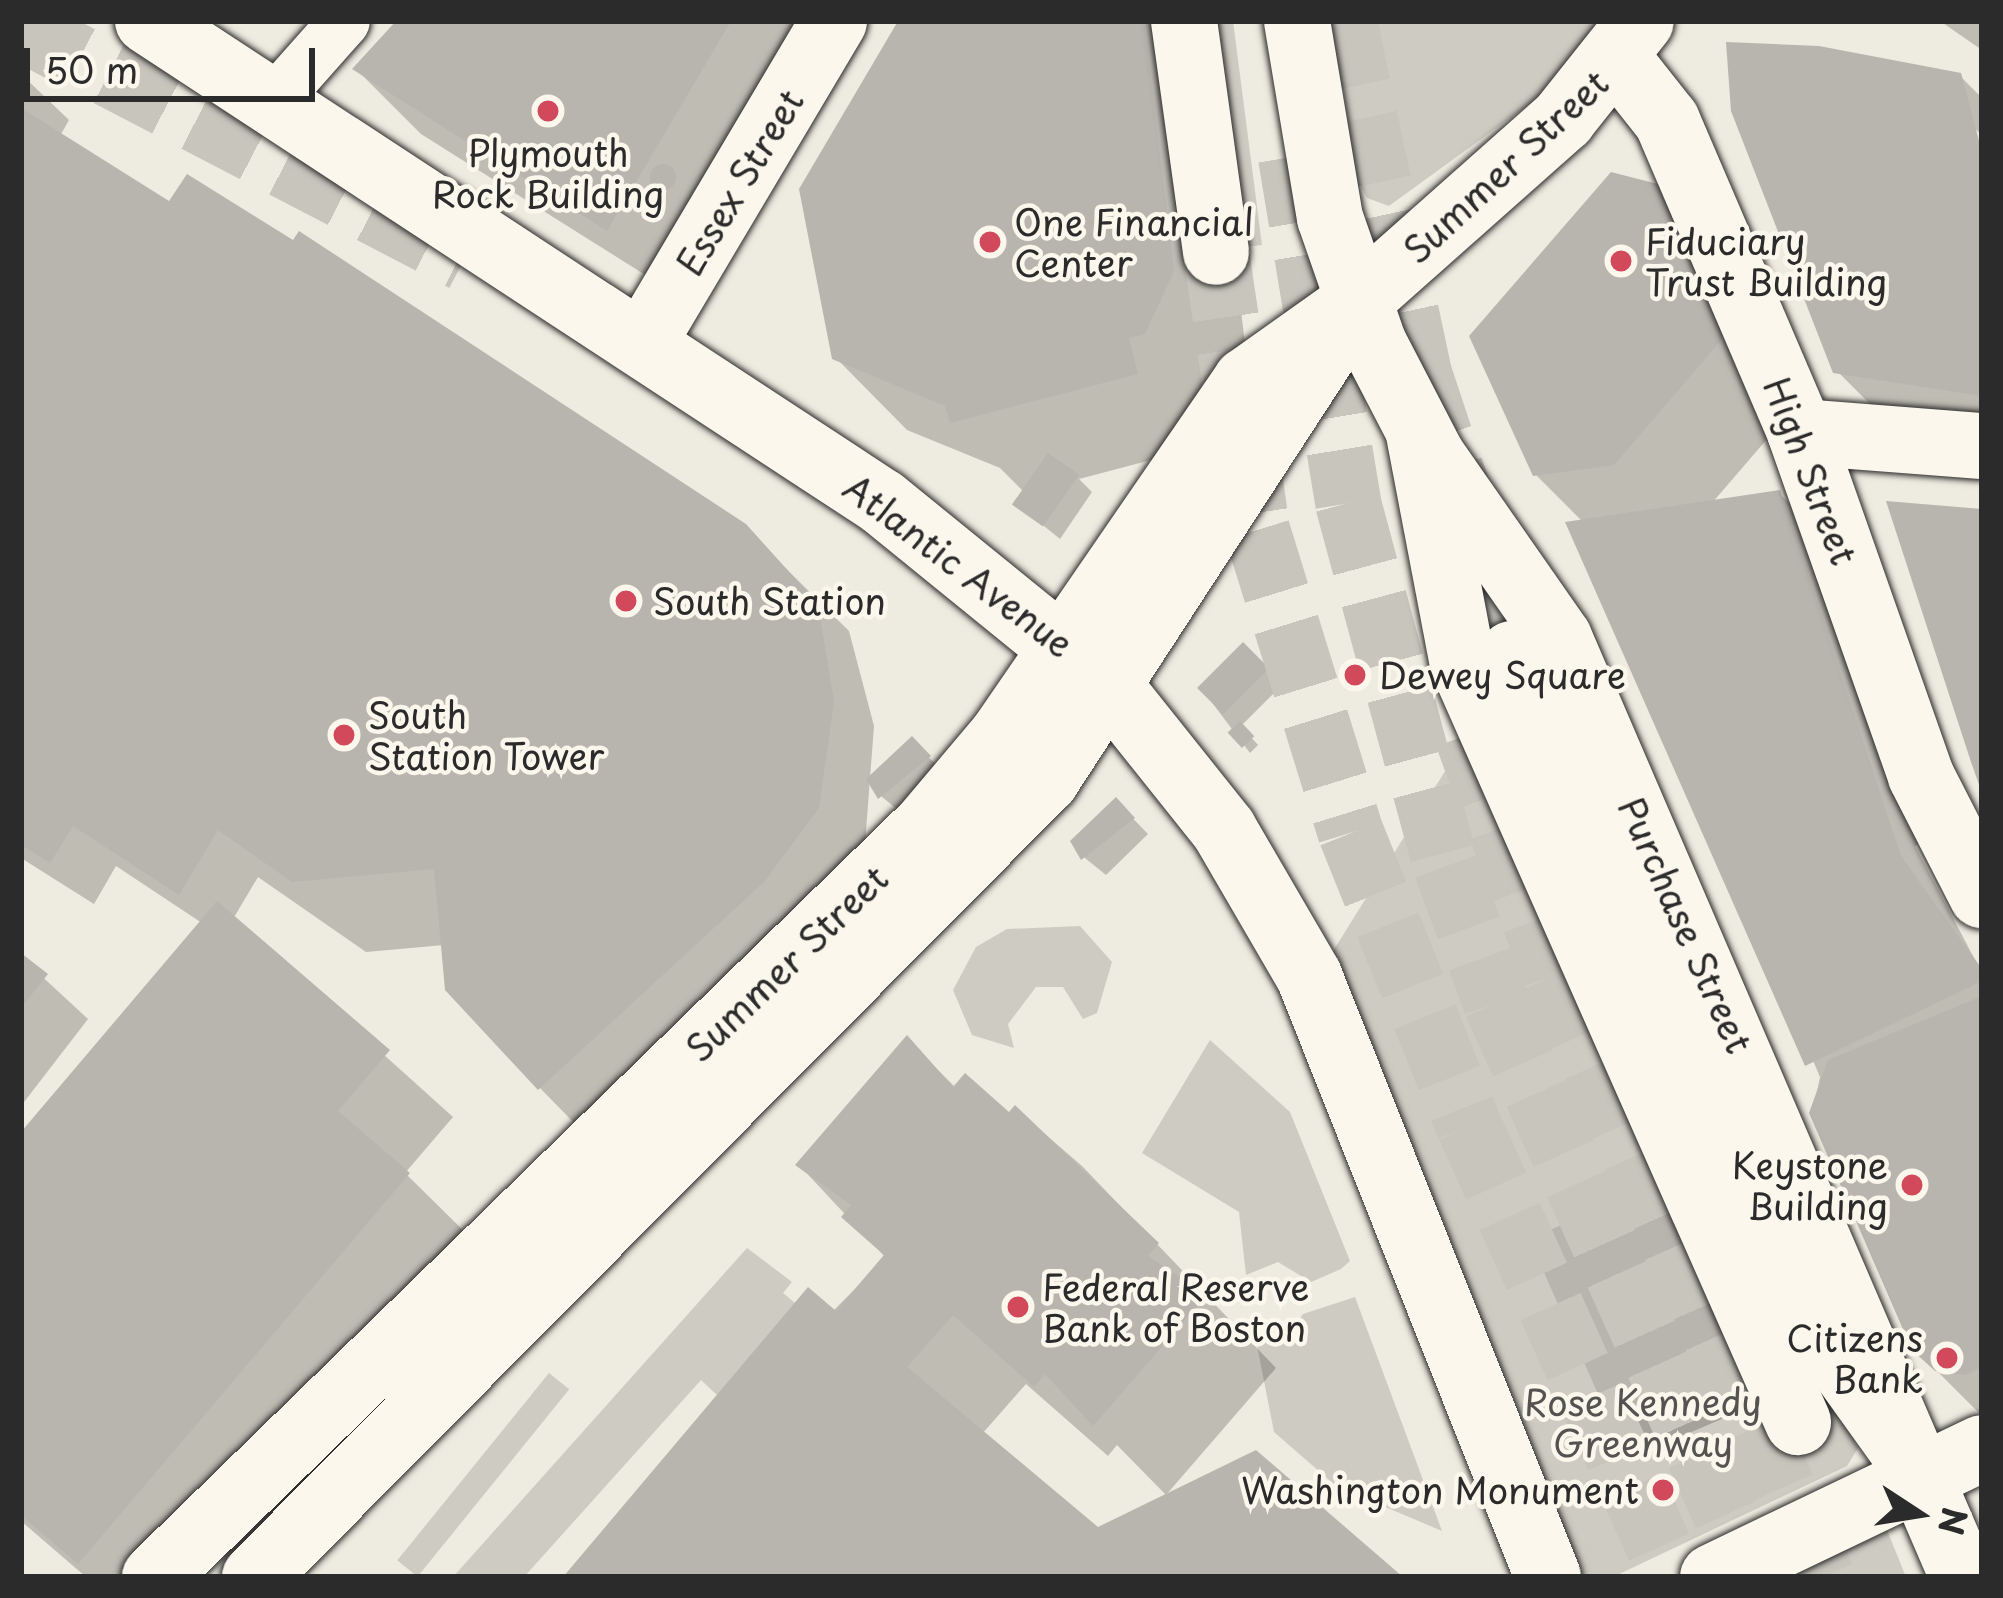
<!DOCTYPE html>
<html>
<head>
<meta charset="utf-8">
<style>
	body { margin:0 }
	#map { position:relative; width:2003px; height:1598px; overflow:hidden; background:#eeebe0; font-family:"Playpen Sans",sans-serif }
	div>[style] { position:absolute }
	[style*='--x'] { left:calc(var(--x)*1px); top:calc(var(--y)*1px); width:calc(var(--w)*1px); rotate:calc(var(--a)*1deg) }
	.green>* { inset:0; background:#cecbc2; transform-origin:0 0 }
	.shadow>* { inset:0; background:#0003 }
	.building>* { inset:0; background:#b8b5ae; transform-origin:0 0 }
	.round { border-radius:50% }
	.highway-tunnel>* { height:66px; margin-top:-33px; transform-origin:0; background:repeating-linear-gradient(90deg,#c7c5bc 0 66px,transparent 0 99px) }
	.roads { filter:drop-shadow(0 0 3px #2b2b2b) drop-shadow(0 0 3px #2b2b2b) }
	.minor>* { height:51px; margin:-25.5px; padding:0 25.5px; transform-origin:25.5px; border-radius:25.5px; background:#fbf7ec }
	.major>* { height:66px; margin:-33px; padding:0 33px; transform-origin:33px; border-radius:33px; background:#fbf7ec }
	.highway>* { height:66px; margin:-33px; padding:0 33px; transform-origin:33px; border-radius:33px; background:#fbf7ec }
	.dots>* { width:33px; height:33px; translate:-50% -50%; box-sizing:border-box; border:6px solid #fbf7ec; border-radius:50% }
	span { translate:-50% -50%; white-space:nowrap; text-align:center; line-height:1.15; -webkit-text-stroke:9px #fbf7ec; paint-order:stroke }
	.poi-label { font-size:36px; color:#2b2b2b }
	.left { translate:0 -50%; text-align:left }
	.right { translate:-100% -50%; text-align:right }
	.street-label { font-size:36px; color:#2b2b2b }
	.park-label { font-size:36px; color:#545351 }
	.frame { position:absolute; inset:0; border:24px solid #2b2b2b; pointer-events:none }
	.north { position:absolute; left:1859px; top:1454px; width:120px; height:120px; -webkit-text-stroke:9px #fbf7ec; paint-order:stroke; rotate:102deg; font-size:33px; font-weight:700; line-height:48px; text-align:center; color:#2b2b2b }
	.north::after { content:''; display:block; margin:auto; width:42px; height:54px; background:#2b2b2b; clip-path:polygon(50% 0,100% 100%,50% 72%,0 100%) }
	.scale { position:absolute; left:24px; top:48px; width:291px; height:54px; box-sizing:border-box; border:6px solid #2b2b2b; border-top:0; padding-left:15px; font-size:36px; line-height:42px; white-space:nowrap; color:#2b2b2b; -webkit-text-stroke:9px #fbf7ec; paint-order:stroke }
</style>
</head>
<body>
<div id="map">
	<div class="green">
		<div style="clip-path:polygon(1209px 21px,1233px 21px,1262px 245px,1242px 247px)"></div>
		<div style="clip-path:polygon(1334px 21px,1601px 21px,1550px 89px,1389px 206px,1367px 198px,1355px 175px)"></div>
		<div style="clip-path:polygon(1470px 731px,1858px 1448px,1847px 1466px,1613px 1577px,1579px 1575px,1330px 956px)"></div>
		<div style="clip-path:polygon(1080px 926px,1112px 962px,1097px 1013px,1083px 1019px,1063px 987px,1036px 987px,1008px 1024px,1014px 1048px,972px 1035px,953px 990px,976px 947px,1007px 929px)"></div>
		<div style="clip-path:polygon(1210px 1040px,1290px 1112px,1350px 1261px,1341px 1269px,1311px 1282px,1278px 1262px,1246px 1275px,1239px 1212px,1142px 1153px)"></div>
		<div style="clip-path:polygon(747px 1248px,792px 1282px,783px 1293px,795px 1303px,717px 1395px,701px 1380px,524px 1577px,453px 1577px)"></div>
		<div style="clip-path:polygon(1355px 1297px,1442px 1531px,1336px 1486px,1274px 1432px,1254px 1330px,1286px 1338px,1303px 1314px)"></div>
		<div style="left:549px;top:1373px;width:26px;height:241px;rotate:39deg"></div>
		<div style="clip-path:polygon(1887px 1530px,1906px 1577px,1794px 1577px)"></div>
	</div>
	<div class="shadow">
		<div style="clip-path:polygon(400px 21px,834px 21px,674px 293px,421px 134px,356px 69px)"></div>
		<div style="clip-path:polygon(901px 21px,1192px 21px,1208px 36px,1245px 344px,1208px 445px,1079px 479px,1092px 492px,1060px 539px,1017px 504px,1025px 493px,1000px 468px,907px 430px,835px 357px)"></div>
		<div style="clip-path:polygon(1940px 21px,1982px 21px,1982px 50px)"></div>
		<div style="clip-path:polygon(21px 74px,69px 120px,60px 136px,170px 206px,744px 527px,849px 631px,874px 726px,865px 844px,582px 1131px,540px 1088px,444px 945px,366px 952px,258px 877px,233px 919px,453px 1117px,405px 1173px,473px 1240px,187px 1577px,86px 1577px,21px 1521px,21px 1137px,202px 923px,116px 866px,94px 904px,21px 858px)"></div>
		<div style="clip-path:polygon(1959px 75px,1982px 98px,1982px 135px,1973px 127px,1982px 458px,1903px 437px,1831px 365px)"></div>
		<div style="clip-path:polygon(1612px 175px,1798px 403px,1712px 503px,1779px 493px,1822px 536px,1923px 842px,1915px 846px,1982px 973px,1982px 1416px,1914px 1348px,1813px 1113px,1820px 1077px,1584px 523px,1535px 474px)"></div>
		<div style="clip-path:polygon(1243px 646px,1282px 685px,1241px 726px,1258px 745px,1250px 753px,1201px 688px)"></div>
		<div style="clip-path:polygon(912px 740px,944px 773px,903px 814px,871px 788px)"></div>
		<div style="clip-path:polygon(1116px 801px,1148px 834px,1106px 875px,1075px 850px)"></div>
		<div style="clip-path:polygon(21px 957px,88px 1019px,21px 1106px)"></div>
		<div style="clip-path:polygon(907px 1039px,956px 1088px,1009px 1116px,1016px 1109px,1082px 1166px,1276px 1368px,1166px 1495px,1117px 1445px,1108px 1456px,1026px 1384px,982px 1434px,1098px 1530px,1399px 1577px,567px 1577px,886px 1258px,799px 1165px)"></div>
		<div style="clip-path:polygon(1688px 1216px,1768px 1399px,1643px 1453px,1613px 1423px)"></div>
	</div>
	<div class="building">
		<div style="clip-path:polygon(396px 21px,731px 21px,607px 231px,352px 69px)"></div>
		<div style="clip-path:polygon(898px 21px,1144px 21px,1174px 271px,1145px 334px,1129px 338px,1138px 374px,950px 423px,945px 406px,832px 359px,799px 189px)"></div>
		<div style="clip-path:polygon(1726px 42px,1819px 46px,1961px 73px,1982px 152px,1982px 396px,1833px 373px,1731px 111px)"></div>
		<div style="clip-path:polygon(21px 108px,169px 201px,187px 174px,293px 240px,299px 231px,746px 524px,818px 604px,834px 702px,819px 808px,764px 882px,538px 1090px,445px 990px,434px 869px,292px 882px,218px 830px,179px 895px,73px 826px,50px 863px,21px 845px)"></div>
		<div class="round" style="left:650px;top:164px;width:26px;height:26px"></div>
		<div style="clip-path:polygon(1611px 172px,1685px 191px,1729px 331px,1614px 465px,1533px 476px,1469px 336px)"></div>
		<div style="left:1048px;top:453px;width:38px;height:63px;rotate:35deg"></div>
		<div style="clip-path:polygon(1780px 490px,1901px 856px,1982px 969px,1982px 981px,1805px 1066px,1565px 522px)"></div>
		<div style="clip-path:polygon(1886px 501px,1982px 509px,1982px 793px,1971px 762px)"></div>
		<div style="left:1243px;top:642px;width:37px;height:65px;rotate:45deg"></div>
		<div style="left:1240px;top:721px;width:21px;height:17px;rotate:47deg"></div>
		<div style="clip-path:polygon(912px 736px,931px 756px,878px 799px,866px 779px)"></div>
		<div style="clip-path:polygon(1116px 797px,1135px 818px,1081px 860px,1070px 841px)"></div>
		<div style="clip-path:polygon(217px 901px,390px 1050px,338px 1111px,410px 1173px,78px 1564px,21px 1515px,21px 1132px)"></div>
		<div style="clip-path:polygon(21px 953px,48px 974px,21px 1008px)"></div>
		<div style="clip-path:polygon(1982px 996px,1982px 1367px,1965px 1375px,1935px 1371px,1912px 1350px,1809px 1113px,1828px 1060px)"></div>
		<div style="clip-path:polygon(907px 1035px,953px 1087px,965px 1073px,1009px 1112px,1015px 1105px,1159px 1243px,1148px 1256px,1207px 1295px,1093px 1426px,1045px 1374px,1034px 1387px,953px 1315px,907px 1367px,1098px 1527px,1256px 1450px,1403px 1577px,563px 1577px,808px 1287px,836px 1311px,884px 1255px,841px 1217px,851px 1205px,795px 1165px)"></div>
		<div style="left:1658px;top:1182px;width:203px;height:141px;rotate:66deg"></div>
	</div>
	<div class="highway-tunnel">
		<div style="--x:1344;--y:21;--w:361;--a:78"></div>
		<div style="--x:1419;--y:374;--w:295;--a:71.6"></div>
		<div style="--x:21;--y:28;--w:500;--a:27.49"></div>
		<div style="--x:1291;--y:157;--w:351;--a:80.6"></div>
		<div style="--x:1348;--y:503;--w:376;--a:74.9"></div>
		<div style="--x:1446;--y:866;--w:146;--a:69.9"></div>
		<div style="--x:1496;--y:1003;--w:629;--a:65.8"></div>
		<div style="--x:1216;--y:252;--w:281;--a:81.6"></div>
		<div style="--x:1257;--y:530;--w:317;--a:72.8"></div>
		<div style="--x:1351;--y:833;--w:316;--a:68.1"></div>
		<div style="--x:1469;--y:1126;--w:495;--a:65.7"></div>
		<div style="--x:1467;--y:735;--w:256;--a:69.9"></div>
		<div style="--x:1555;--y:975;--w:659;--a:66.08"></div>
	</div>
	<div class="roads">
		<div class="minor">
			<div style="--x:272;--y:102;--w:108;--a:-48.4"></div>
		</div>
		<div class="major">
			<div style="--x:148;--y:21;--w:878;--a:33.24"></div>
			<div style="--x:882;--y:502;--w:294;--a:39.1"></div>
			<div style="--x:1110;--y:687;--w:183;--a:51.4"></div>
			<div style="--x:1224;--y:830;--w:169;--a:59.8"></div>
			<div style="--x:1309;--y:976;--w:647;--a:68.31"></div>
			<div style="--x:1297;--y:21;--w:200;--a:80.5"></div>
			<div style="--x:1330;--y:218;--w:133;--a:70.8"></div>
			<div style="--x:1374;--y:344;--w:126;--a:62.6"></div>
			<div style="--x:1432;--y:456;--w:222;--a:55.1"></div>
			<div style="--x:1559;--y:638;--w:1022;--a:66.72"></div>
			<div style="--x:1618;--y:59;--w:79;--a:51.7"></div>
			<div style="--x:1667;--y:121;--w:338;--a:66.8"></div>
			<div style="--x:1800;--y:432;--w:365;--a:70.6"></div>
			<div style="--x:1921;--y:776;--w:134;--a:62.9"></div>
			<div style="--x:643;--y:343;--w:374;--a:-59.3"></div>
			<div style="--x:1800;--y:432;--w:183;--a:4.4"></div>
			<div style="--x:155;--y:1577;--w:1076;--a:-44.25"></div>
			<div style="--x:926;--y:826;--w:118;--a:-49.8"></div>
			<div style="--x:1002;--y:736;--w:431;--a:-55.5"></div>
			<div style="--x:1246;--y:381;--w:136;--a:-35.4"></div>
			<div style="--x:1357;--y:302;--w:276;--a:-41.6"></div>
			<div style="--x:1563;--y:119;--w:125;--a:-51.5"></div>
			<div style="--x:255;--y:1577;--w:1123;--a:-45.22"></div>
			<div style="--x:1046;--y:780;--w:561;--a:-56.93"></div>
			<div style="--x:1713;--y:1577;--w:298;--a:-25.6"></div>
		</div>
		<div class="highway">
			<div style="--x:1184;--y:21;--w:233;--a:82.1"></div>
			<div style="--x:1419;--y:434;--w:235;--a:79.2"></div>
			<div style="--x:1463;--y:665;--w:828;--a:66.13"></div>
			<div style="--x:1512;--y:654;--w:723;--a:66.02"></div>
			<div style="--x:1806;--y:1315;--w:203;--a:54.4"></div>
		</div>
	</div>
	<div class="dots">
		<div style="left:548px;top:111px;background:#d1495b"></div>
		<div style="left:990px;top:242px;background:#d1495b"></div>
		<div style="left:1621px;top:261px;background:#d1495b"></div>
		<div style="left:626px;top:601px;background:#d1495b"></div>
		<div style="left:1355px;top:675px;background:#d1495b"></div>
		<div style="left:344px;top:735px;background:#d1495b"></div>
		<div style="left:1912px;top:1185px;background:#d1495b"></div>
		<div style="left:1018px;top:1307px;background:#d1495b"></div>
		<div style="left:1947px;top:1358px;background:#d1495b"></div>
		<div style="left:1663px;top:1490px;background:#d1495b"></div>
	</div>
	<div class="poi-label">
		<span style="left:548px;top:173px">Plymouth<br>Rock Building</span>
		<span class="left" style="left:1014px;top:242px">One Financial<br>Center</span>
		<span class="left" style="left:1645px;top:261px">Fiduciary<br>Trust Building</span>
		<span class="left" style="left:653px;top:601px">South Station</span>
		<span class="left" style="left:1379px;top:675px">Dewey Square</span>
		<span class="left" style="left:368px;top:735px">South<br>Station Tower</span>
		<span class="right" style="left:1888px;top:1185px">Keystone<br>Building</span>
		<span class="left" style="left:1042px;top:1307px">Federal Reserve<br>Bank of Boston</span>
		<span class="right" style="left:1923px;top:1358px">Citizens<br>Bank</span>
		<span class="right" style="left:1639px;top:1490px">Washington Monument</span>
	</div>
	<div class="street-label">
		<span style="left:1505px;top:166px;rotate:-43deg">Summer Street</span>
		<span style="left:739px;top:182px;rotate:-59deg">Essex Street</span>
		<span style="left:1811px;top:471px;rotate:69deg">High Street</span>
		<span style="left:959px;top:565px;rotate:37deg">Atlantic Avenue</span>
		<span style="left:1686px;top:925px;rotate:66deg">Purchase Street</span>
		<span style="left:786px;top:963px;rotate:-44deg">Summer Street</span>
	</div>
	<div class="park-label">
		<span style="left:1643px;top:1422px">Rose Kennedy<br>Greenway</span>
	</div>
	<div class="frame"></div>
	<div class="north">N</div>
	<div class="scale">50 m</div>
</div>
</body>
</html>
